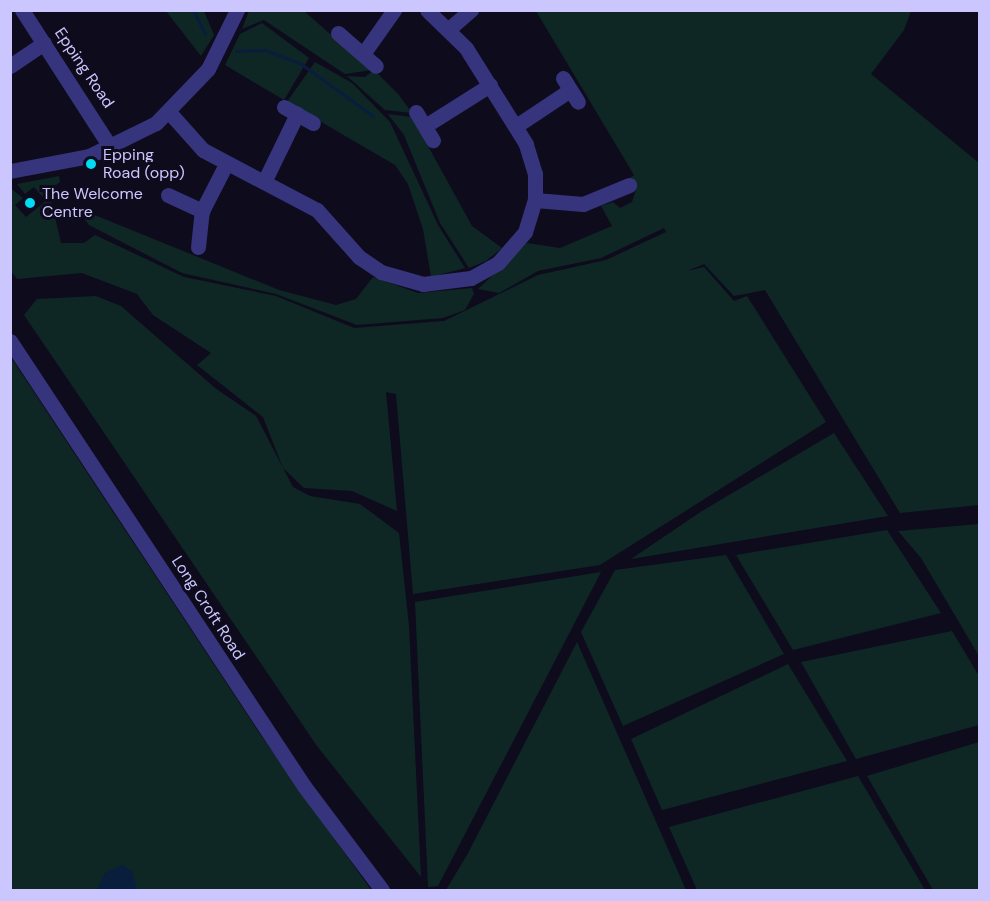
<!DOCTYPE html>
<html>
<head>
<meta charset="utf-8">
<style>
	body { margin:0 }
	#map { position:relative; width:990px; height:901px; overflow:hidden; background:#0e0b1d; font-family:"DM Sans",sans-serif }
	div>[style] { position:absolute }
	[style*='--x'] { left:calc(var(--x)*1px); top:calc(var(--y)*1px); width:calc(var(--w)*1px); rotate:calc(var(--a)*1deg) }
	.green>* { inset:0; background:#0e2725 }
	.water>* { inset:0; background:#091d3d }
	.stream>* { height:3px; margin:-1.5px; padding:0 1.5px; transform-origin:1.5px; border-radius:1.5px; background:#091d3d }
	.minor>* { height:15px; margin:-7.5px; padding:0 7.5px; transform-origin:7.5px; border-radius:7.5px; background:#36347d }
	.dots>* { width:16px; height:16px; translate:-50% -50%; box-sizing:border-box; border:3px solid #0e0b1d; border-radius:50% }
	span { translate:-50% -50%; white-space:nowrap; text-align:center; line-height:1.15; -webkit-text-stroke:6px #0e0b1d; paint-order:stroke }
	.street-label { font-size:16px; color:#ccc6ff }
	.poi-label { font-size:16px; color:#ccc6ff }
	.left { translate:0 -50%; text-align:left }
	.frame { position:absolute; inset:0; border:12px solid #ccc6ff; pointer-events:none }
</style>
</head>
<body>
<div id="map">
	<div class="green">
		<div style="clip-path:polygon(166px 11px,204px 11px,214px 35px,201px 56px)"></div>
		<div style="clip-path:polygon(249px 11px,304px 11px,371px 70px,345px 74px,264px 20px,242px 29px)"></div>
		<div style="clip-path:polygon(536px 11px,911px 11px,904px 30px,871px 74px,979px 163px,979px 505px,900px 513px,765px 290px,734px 296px,704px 264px,687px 271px,704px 267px,734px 301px,747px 296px,826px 422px,600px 565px,413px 594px,396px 394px,386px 392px,397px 511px,352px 491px,304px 488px,283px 468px,263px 417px,197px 365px,211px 353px,153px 315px,137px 294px,82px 273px,17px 279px,11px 271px,10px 188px,23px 198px,15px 205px,26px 217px,46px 201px,34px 187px,25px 194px,17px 184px,59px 176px,60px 182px,49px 191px,61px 243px,84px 243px,95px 235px,184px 277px,276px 296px,354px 328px,444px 321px,538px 275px,606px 260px,666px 232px,664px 228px,601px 258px,538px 271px,499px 293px,478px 289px,527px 243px,560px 248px,612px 226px,601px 206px,613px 202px,620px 208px,632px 202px,636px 189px,630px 178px,634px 175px)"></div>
		<div style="clip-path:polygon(262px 23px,309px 58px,284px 100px,225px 65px,240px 34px)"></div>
		<div style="clip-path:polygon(315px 62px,352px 83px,390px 122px,438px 225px,465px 268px,431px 277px,423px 229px,408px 184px,395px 165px,287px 102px)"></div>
		<div style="clip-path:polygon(374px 70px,399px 95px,412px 113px,385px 110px,347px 76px,365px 77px)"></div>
		<div style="clip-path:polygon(388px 114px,412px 117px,472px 226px,502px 248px,486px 261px,469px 268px,440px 223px,404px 135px)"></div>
		<div style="clip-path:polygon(75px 207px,279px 290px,336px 305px,356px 299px,373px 277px,418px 293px,472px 288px,474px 294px,465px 310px,443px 318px,357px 325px,276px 294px,182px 273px,89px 225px)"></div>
		<div style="clip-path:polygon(96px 296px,121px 306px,215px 388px,256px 416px,293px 487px,310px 496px,360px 504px,399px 533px,409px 626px,421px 877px,317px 746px,24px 315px,37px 299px)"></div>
		<div style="clip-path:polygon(10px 356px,262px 737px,371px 890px,11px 890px)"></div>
		<div style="clip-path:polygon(834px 433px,888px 516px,631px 559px,702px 511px)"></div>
		<div style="clip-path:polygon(979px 524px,980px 524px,979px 656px,921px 558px,898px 531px)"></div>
		<div style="clip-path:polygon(887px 530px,941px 613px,793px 650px,736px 555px)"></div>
		<div style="clip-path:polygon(726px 555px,784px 654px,623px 726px,581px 632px,615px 570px)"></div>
		<div style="clip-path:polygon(601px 572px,438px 886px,428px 887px,415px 602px)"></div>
		<div style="clip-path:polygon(952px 631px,979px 676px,979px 725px,856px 759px,801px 662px)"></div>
		<div style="clip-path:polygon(577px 642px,686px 890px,446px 890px,467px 855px)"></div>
		<div style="clip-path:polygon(788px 664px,847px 761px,662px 810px,631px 739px)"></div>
		<div style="clip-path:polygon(979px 742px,979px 890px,933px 890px,867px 776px)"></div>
		<div style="clip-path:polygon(858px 776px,925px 890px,697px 890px,669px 827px)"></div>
	</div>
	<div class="water">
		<div style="clip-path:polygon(123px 865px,132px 871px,137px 890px,97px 890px,105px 873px)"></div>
	</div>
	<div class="stream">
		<div style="--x:193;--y:10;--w:27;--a:63"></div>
		<div style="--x:236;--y:51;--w:29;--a:-2"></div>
		<div style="--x:265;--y:50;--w:39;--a:21"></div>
		<div style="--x:301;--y:64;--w:89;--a:35.8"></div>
	</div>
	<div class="minor">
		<div style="--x:22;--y:10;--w:164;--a:57.2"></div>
		<div style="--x:450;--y:28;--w:28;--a:-41"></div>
		<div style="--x:338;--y:33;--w:50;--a:41"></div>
		<div style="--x:363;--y:54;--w:54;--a:-54.8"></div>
		<div style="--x:10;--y:66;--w:41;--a:-34.1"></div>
		<div style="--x:563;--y:78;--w:28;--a:58"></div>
		<div style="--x:284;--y:107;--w:33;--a:29"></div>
		<div style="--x:169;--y:112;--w:51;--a:48.2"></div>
		<div style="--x:203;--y:150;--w:129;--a:27.8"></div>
		<div style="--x:317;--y:210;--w:63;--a:48.2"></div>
		<div style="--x:359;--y:257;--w:27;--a:34"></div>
		<div style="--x:381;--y:272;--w:44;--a:15.9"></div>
		<div style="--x:423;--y:284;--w:48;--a:-7.1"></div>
		<div style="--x:471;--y:278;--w:31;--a:-29"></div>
		<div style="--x:498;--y:263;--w:41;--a:-48.9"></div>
		<div style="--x:525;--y:232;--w:34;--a:-73"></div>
		<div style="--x:535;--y:200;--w:26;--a:-90"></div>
		<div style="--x:535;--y:174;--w:31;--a:-107"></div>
		<div style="--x:526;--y:144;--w:113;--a:-122"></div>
		<div style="--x:466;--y:48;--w:54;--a:-135.7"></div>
		<div style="--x:416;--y:112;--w:33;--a:59"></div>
		<div style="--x:425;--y:126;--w:77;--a:-32.2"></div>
		<div style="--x:516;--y:126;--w:65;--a:-33.7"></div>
		<div style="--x:10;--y:171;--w:80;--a:-10.8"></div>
		<div style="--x:89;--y:156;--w:75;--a:-26.2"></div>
		<div style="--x:156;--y:123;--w:75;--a:-46.1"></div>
		<div style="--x:208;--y:69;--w:66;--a:-63.8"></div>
		<div style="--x:264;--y:182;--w:76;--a:-64.1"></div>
		<div style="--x:168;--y:195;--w:38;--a:25"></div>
		<div style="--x:535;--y:200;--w:48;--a:4.8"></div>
		<div style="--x:583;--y:204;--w:50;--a:-22.4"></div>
		<div style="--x:198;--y:247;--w:36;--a:-84"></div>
		<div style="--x:202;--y:211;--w:53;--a:-62.9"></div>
		<div style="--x:10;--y:341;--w:533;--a:56.55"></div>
		<div style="--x:304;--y:786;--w:130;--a:53.1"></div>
	</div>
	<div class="dots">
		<div style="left:91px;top:164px;background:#00dcf1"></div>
		<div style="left:30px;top:203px;background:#00dcf1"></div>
	</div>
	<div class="street-label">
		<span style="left:84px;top:68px;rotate:56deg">Epping Road</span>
		<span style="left:208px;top:608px;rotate:57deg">Long Croft Road</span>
	</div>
	<div class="poi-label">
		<span class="left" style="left:103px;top:164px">Epping<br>Road (opp)</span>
		<span class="left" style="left:42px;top:203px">The Welcome<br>Centre</span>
	</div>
	<div class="frame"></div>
</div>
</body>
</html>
